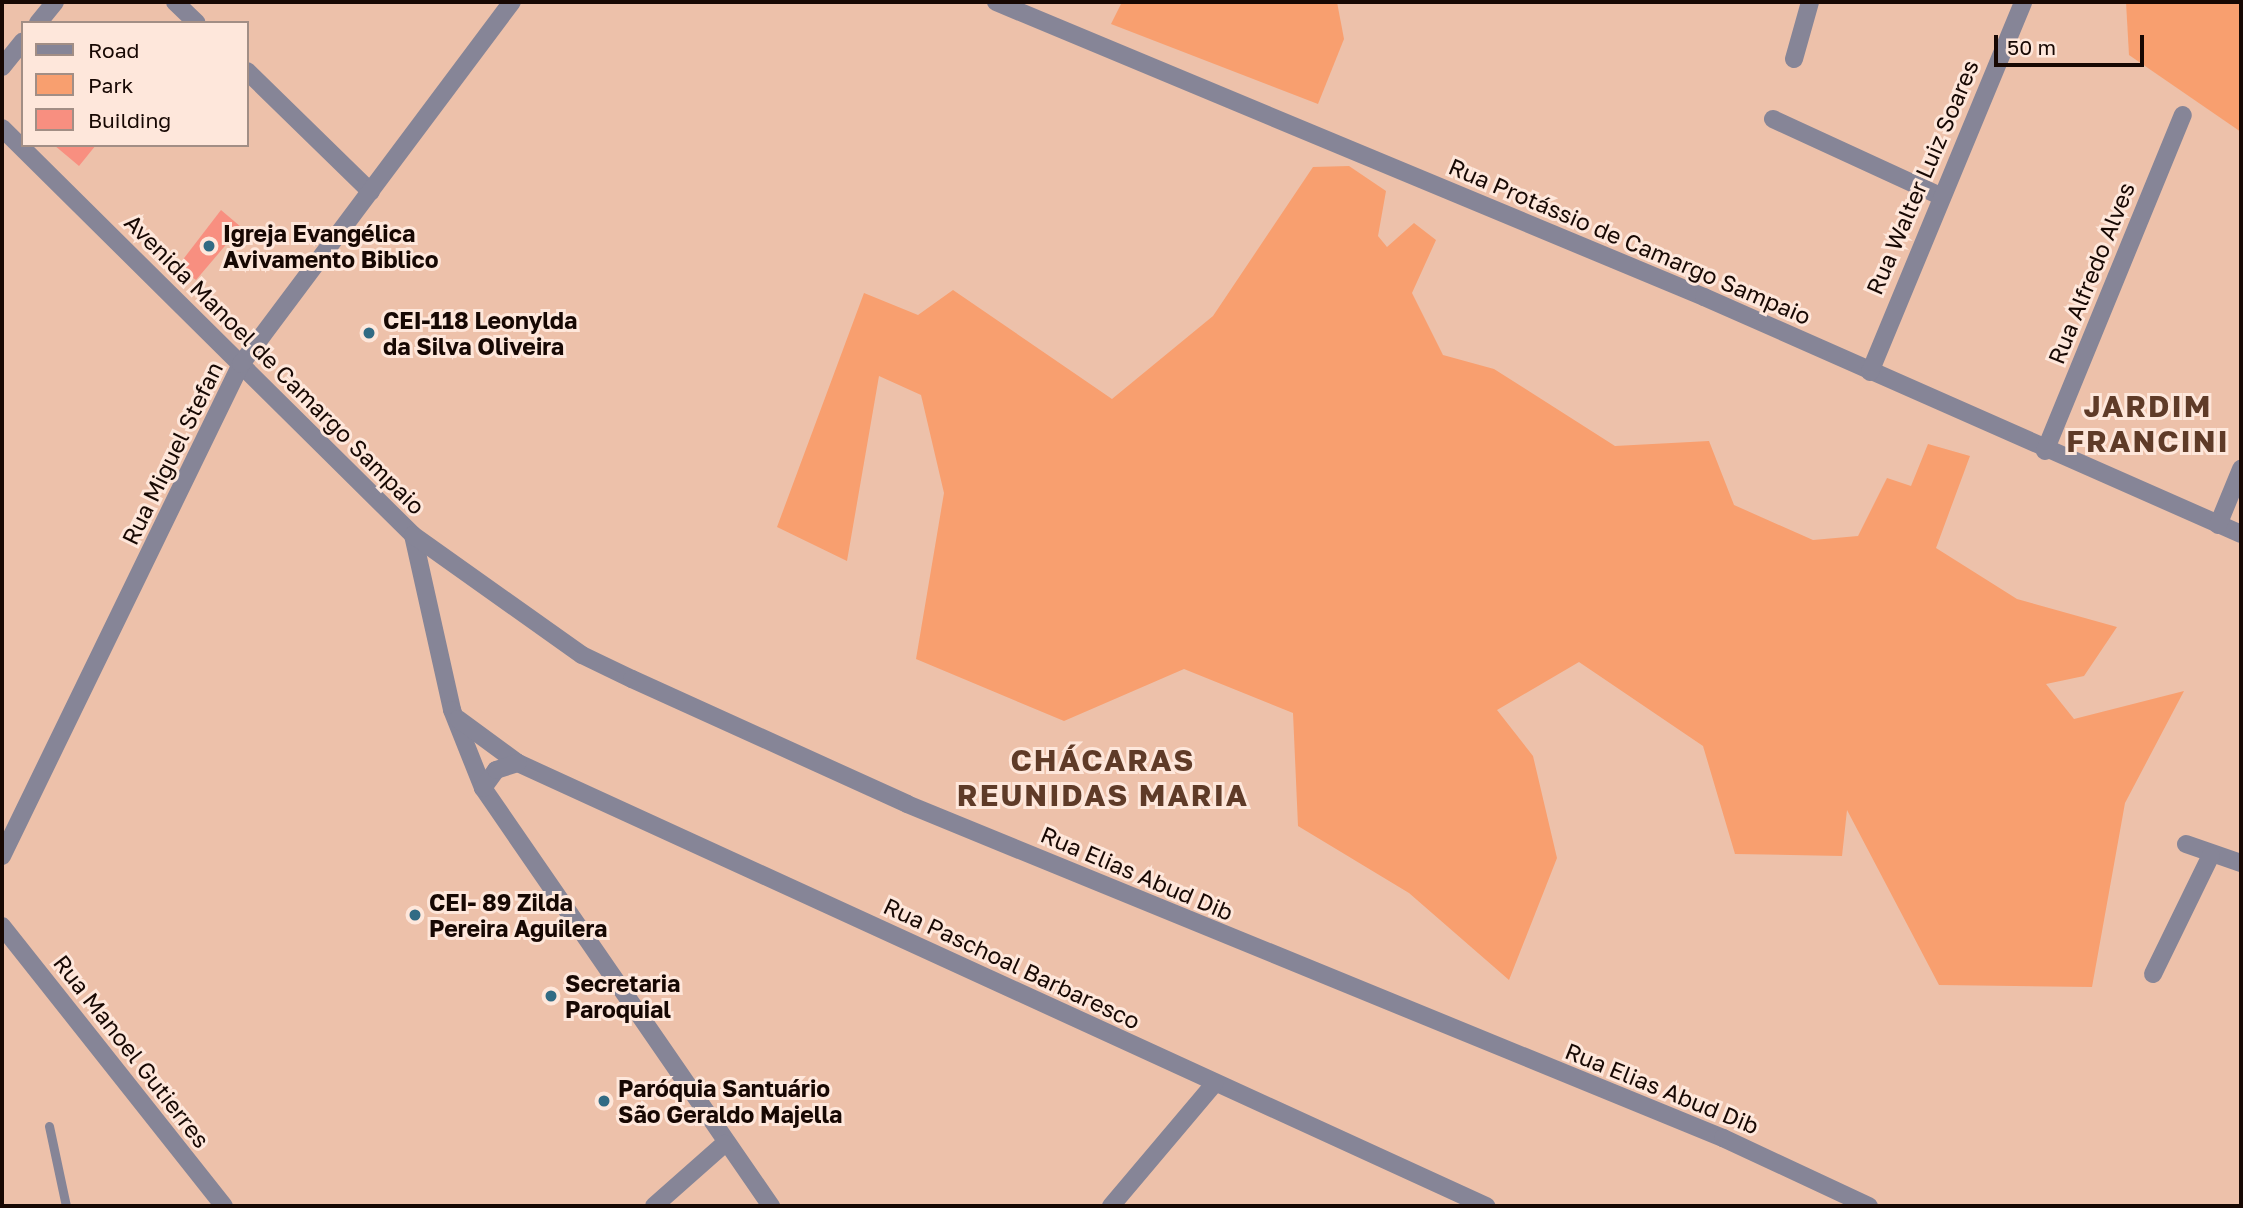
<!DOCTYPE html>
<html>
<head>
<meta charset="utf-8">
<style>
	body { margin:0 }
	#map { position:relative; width:2243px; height:1208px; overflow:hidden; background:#edc1aa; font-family:"Golos Text",sans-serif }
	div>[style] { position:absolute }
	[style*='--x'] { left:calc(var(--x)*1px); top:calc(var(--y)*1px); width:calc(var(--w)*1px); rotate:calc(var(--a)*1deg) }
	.green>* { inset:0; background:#f89f6f }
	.building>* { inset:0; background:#f88f80 }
	.service>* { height:9px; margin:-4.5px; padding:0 4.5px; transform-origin:4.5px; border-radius:4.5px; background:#868597 }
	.minor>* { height:18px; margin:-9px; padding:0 9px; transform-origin:9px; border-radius:9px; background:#868597 }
	.tertiary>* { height:18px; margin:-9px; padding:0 9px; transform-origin:9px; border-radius:9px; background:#868597 }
	.dots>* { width:19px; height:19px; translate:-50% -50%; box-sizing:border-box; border:4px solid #fee7db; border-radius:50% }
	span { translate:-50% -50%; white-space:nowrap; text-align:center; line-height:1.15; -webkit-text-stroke:6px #fee7db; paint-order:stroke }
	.street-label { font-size:23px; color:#170803 }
	.poi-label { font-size:23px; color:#170803; font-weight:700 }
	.left { translate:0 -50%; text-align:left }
	.district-label { font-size:30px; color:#5f3b28; font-weight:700; letter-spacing:2px }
	.frame { position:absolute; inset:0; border:4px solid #170803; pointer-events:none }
	.legend { position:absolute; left:21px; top:21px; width:228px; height:126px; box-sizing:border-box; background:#fee7db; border:2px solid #a28e85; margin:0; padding:9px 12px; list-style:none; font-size:21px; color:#170803 }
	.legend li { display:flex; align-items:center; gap:14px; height:35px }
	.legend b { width:35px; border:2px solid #a28e85 }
	.scale { position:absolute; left:1994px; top:35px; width:150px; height:32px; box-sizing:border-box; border:4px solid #170803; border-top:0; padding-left:9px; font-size:21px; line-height:24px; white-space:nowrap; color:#170803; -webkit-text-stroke:5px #fee7db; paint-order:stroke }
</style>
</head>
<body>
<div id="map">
	<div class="green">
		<div style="clip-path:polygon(1122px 2px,1337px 2px,1344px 39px,1318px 104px,1111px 24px)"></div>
		<div style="clip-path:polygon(2126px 2px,2241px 2px,2241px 132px,2129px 55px)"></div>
		<div style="clip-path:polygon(1349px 166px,1386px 191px,1378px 236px,1387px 247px,1414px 223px,1436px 240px,1412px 293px,1443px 355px,1494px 369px,1615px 446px,1709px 441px,1734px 505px,1813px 540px,1858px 536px,1887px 478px,1911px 486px,1928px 444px,1970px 456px,1936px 548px,2017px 599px,2117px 627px,2084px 676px,2046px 684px,2074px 719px,2184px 691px,2125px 803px,2092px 987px,1939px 985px,1847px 810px,1842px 856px,1735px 854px,1703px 746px,1579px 662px,1497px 710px,1533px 756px,1557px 858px,1509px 980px,1409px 893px,1298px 826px,1293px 713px,1184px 669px,1064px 721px,916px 659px,944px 493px,921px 395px,879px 376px,847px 561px,777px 527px,864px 293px,918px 315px,953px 290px,1112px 399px,1213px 316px,1313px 167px)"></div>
	</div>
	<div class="building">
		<div style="clip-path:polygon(54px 145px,96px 145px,79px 166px)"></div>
		<div style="clip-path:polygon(221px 210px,241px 227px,196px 280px,178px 266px)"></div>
	</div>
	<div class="service">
		<div style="--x:49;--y:1126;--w:82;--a:78"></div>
	</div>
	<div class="minor">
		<div style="--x:175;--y:2;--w:30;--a:44"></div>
		<div style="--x:996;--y:2;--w:767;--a:22.62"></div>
		<div style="--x:1704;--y:297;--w:587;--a:23.81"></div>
		<div style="--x:1794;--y:59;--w:59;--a:-74.3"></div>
		<div style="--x:247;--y:71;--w:173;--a:44.3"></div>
		<div style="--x:1773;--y:119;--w:182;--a:24.7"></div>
		<div style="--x:2;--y:128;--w:578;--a:44.72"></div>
		<div style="--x:413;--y:535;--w:179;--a:77.4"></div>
		<div style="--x:452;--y:710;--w:84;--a:68.3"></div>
		<div style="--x:483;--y:788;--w:508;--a:55.43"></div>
		<div style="--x:1870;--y:372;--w:400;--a:-67.5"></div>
		<div style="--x:2045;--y:451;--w:363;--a:-67.7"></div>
		<div style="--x:2218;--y:525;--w:61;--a:-67.7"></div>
		<div style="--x:413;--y:535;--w:207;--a:35.4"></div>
		<div style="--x:582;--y:655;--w:55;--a:25.6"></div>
		<div style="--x:632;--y:679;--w:302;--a:24.4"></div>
		<div style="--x:907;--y:804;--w:882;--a:22.26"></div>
		<div style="--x:1723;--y:1138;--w:161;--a:25"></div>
		<div style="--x:458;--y:719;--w:74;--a:36.3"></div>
		<div style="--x:518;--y:763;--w:1065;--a:24.59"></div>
		<div style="--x:483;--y:788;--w:22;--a:-54"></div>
		<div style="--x:496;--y:770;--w:23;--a:-18"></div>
		<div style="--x:2186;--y:844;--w:58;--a:19.1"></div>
		<div style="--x:2;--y:856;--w:547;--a:-64.09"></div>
		<div style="--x:241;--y:364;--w:452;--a:-53.2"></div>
		<div style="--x:2;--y:926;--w:357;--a:51.6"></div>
		<div style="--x:2153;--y:974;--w:132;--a:-64"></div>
		<div style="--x:654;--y:1206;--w:94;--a:-41.5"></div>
		<div style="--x:1111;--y:1206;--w:160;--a:-49.8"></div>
	</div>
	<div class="tertiary">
		<div style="--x:38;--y:23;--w:27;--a:-51"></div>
		<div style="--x:2;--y:67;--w:33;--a:-51"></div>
	</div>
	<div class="dots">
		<div style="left:209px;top:246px;background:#316b84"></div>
		<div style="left:369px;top:333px;background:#316b84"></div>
		<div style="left:415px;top:915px;background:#316b84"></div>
		<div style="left:551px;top:996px;background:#316b84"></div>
		<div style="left:604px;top:1101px;background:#316b84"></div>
	</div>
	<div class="street-label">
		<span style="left:1922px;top:177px;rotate:-67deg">Rua Walter Luiz Soares</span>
		<span style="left:1630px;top:241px;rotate:23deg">Rua Protássio de Camargo Sampaio</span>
		<span style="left:2091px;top:273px;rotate:-68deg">Rua Alfredo Alves</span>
		<span style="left:275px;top:364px;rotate:45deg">Avenida Manoel de Camargo Sampaio</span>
		<span style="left:172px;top:453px;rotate:-64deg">Rua Miguel Stefan</span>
		<span style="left:1137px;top:873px;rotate:23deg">Rua Elias Abud Dib</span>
		<span style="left:1012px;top:963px;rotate:25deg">Rua Paschoal Barbaresco</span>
		<span style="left:132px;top:1051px;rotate:52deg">Rua Manoel Gutierres</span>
		<span style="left:1662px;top:1088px;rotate:22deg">Rua Elias Abud Dib</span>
	</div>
	<div class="poi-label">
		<span class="left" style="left:223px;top:246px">Igreja Evangélica<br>Avivamento Biblico</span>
		<span class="left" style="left:383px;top:333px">CEI-118 Leonylda<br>da Silva Oliveira</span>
		<span class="left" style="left:429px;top:915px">CEI- 89 Zilda<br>Pereira Aguilera</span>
		<span class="left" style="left:565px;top:996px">Secretaria<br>Paroquial</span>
		<span class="left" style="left:618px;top:1101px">Paróquia Santuário<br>São Geraldo Majella</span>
	</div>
	<div class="district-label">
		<span style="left:2148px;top:423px">JARDIM<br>FRANCINI</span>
		<span style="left:1103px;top:777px">CHÁCARAS<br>REUNIDAS MARIA</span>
	</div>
	<div class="frame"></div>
	<ul class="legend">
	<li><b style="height:9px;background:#868597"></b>Road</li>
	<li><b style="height:19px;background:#f89f6f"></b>Park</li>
	<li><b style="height:19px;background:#f88f80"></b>Building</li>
	</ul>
	<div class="scale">50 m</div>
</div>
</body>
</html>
